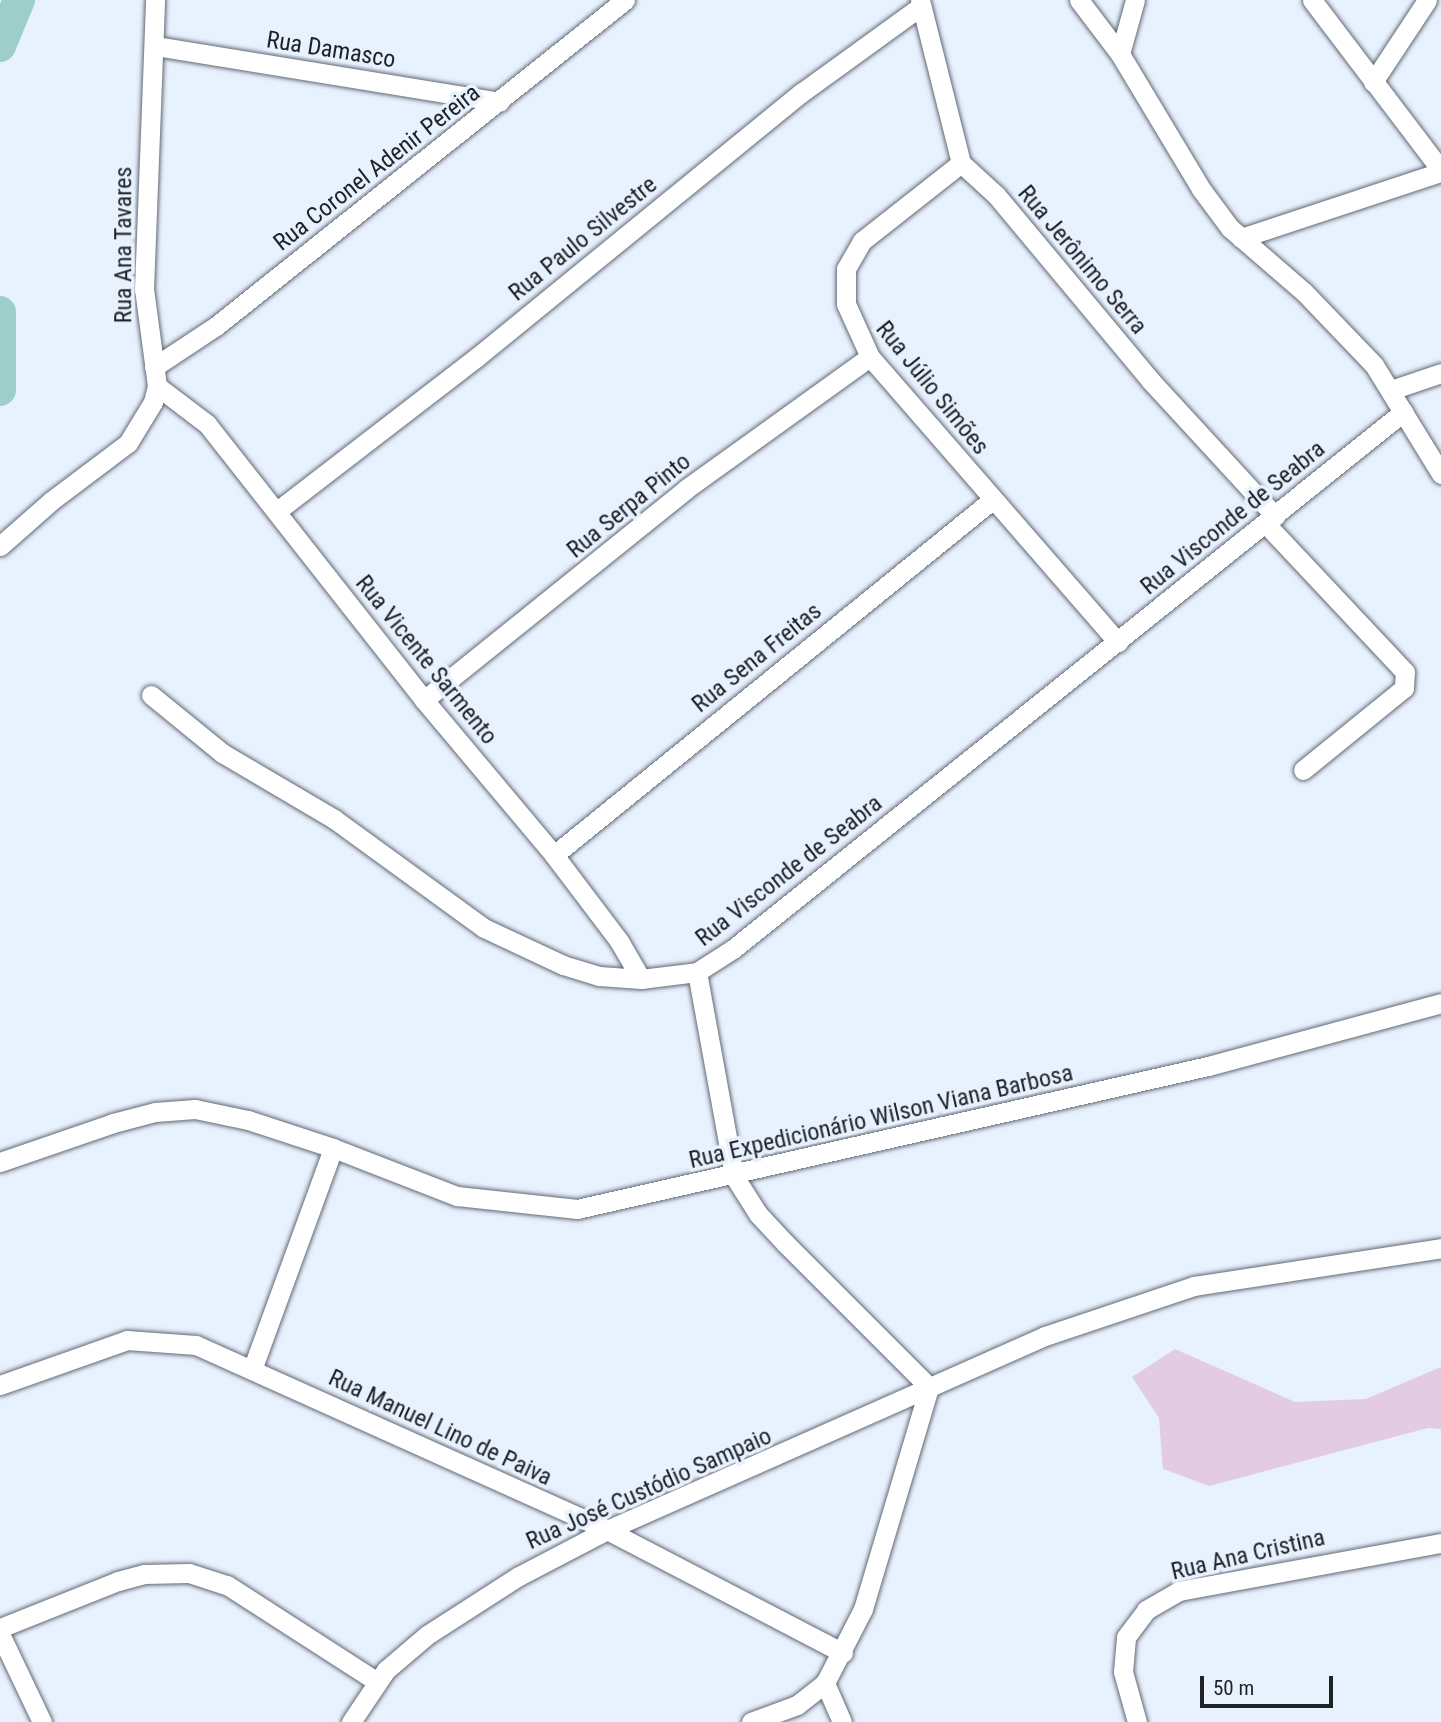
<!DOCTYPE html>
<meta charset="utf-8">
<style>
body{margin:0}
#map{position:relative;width:1441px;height:1722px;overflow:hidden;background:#e8f1fe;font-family:"Roboto Condensed",sans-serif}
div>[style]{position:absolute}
.green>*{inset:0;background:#e2cbe3}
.river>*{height:32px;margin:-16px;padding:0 16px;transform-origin:16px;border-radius:16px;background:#9dcec8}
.roads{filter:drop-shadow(0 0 2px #616974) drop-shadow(0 0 2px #616974)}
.minor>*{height:19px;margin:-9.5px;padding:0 9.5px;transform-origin:9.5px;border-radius:9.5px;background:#fff}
span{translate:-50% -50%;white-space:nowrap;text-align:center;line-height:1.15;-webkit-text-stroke:7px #e8f1fe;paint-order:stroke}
.street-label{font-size:24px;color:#1e2126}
.scale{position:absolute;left:1200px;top:1676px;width:133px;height:32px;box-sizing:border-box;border:4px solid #1e2126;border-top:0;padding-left:9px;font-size:21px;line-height:24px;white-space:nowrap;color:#1e2126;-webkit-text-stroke:5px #e8f1fe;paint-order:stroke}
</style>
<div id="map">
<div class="green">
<i style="clip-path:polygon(1175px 1349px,1295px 1402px,1366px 1399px,1441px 1367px,1441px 1429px,1428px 1428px,1209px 1486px,1163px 1469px,1159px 1418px,1132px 1377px)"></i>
</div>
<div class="river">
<i style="left:0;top:46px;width:50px;rotate:-67.6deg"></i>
<i style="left:0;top:312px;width:78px;rotate:90deg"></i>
</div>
<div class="roads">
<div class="minor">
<i style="left:920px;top:0;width:168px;rotate:75.9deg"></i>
<i style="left:961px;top:163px;width:47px;rotate:42.4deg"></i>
<i style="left:996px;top:195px;width:241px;rotate:50.2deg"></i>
<i style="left:1150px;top:380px;width:185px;rotate:47.4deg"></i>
<i style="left:1079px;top:0;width:68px;rotate:52.8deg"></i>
<i style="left:1120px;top:54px;width:157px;rotate:59deg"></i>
<i style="left:1201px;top:189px;width:49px;rotate:53.4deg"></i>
<i style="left:1230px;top:228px;width:98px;rotate:40.9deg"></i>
<i style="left:1304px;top:292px;width:101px;rotate:46.2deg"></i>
<i style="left:1374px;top:365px;width:128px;rotate:58.4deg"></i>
<i style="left:1312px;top:0;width:213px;rotate:52.8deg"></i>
<i style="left:155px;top:46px;width:349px;rotate:9.2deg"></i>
<i style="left:1120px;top:54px;width:56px;rotate:-74.5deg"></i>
<i style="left:1373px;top:82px;width:98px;rotate:-56.6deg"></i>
<i style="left:961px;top:163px;width:126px;rotate:141.8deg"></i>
<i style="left:862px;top:241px;width:32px;rotate:120deg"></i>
<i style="left:846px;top:269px;width:35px;rotate:90deg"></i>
<i style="left:846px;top:304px;width:58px;rotate:65.6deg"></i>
<i style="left:870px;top:357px;width:378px;rotate:49deg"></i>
<i style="left:1241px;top:238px;width:211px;rotate:-18.3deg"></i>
<i style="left:154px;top:367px;width:74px;rotate:-33.5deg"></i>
<i style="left:216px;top:326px;width:523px;rotate:-38.56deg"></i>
<i style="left:157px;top:386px;width:63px;rotate:37.2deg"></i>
<i style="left:207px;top:424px;width:351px;rotate:51.8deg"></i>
<i style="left:424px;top:700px;width:202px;rotate:50deg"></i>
<i style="left:554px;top:855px;width:108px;rotate:52.9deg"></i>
<i style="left:619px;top:941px;width:44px;rotate:59.9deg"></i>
<i style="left:1391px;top:390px;width:53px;rotate:-18.8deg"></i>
<i style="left:277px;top:511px;width:252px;rotate:-37.6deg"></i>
<i style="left:477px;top:357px;width:418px;rotate:-39.2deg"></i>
<i style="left:801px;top:93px;width:148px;rotate:-35.9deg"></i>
<i style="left:1266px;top:524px;width:203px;rotate:46.8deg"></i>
<i style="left:1405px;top:672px;width:16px;rotate:94deg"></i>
<i style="left:1404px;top:688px;width:130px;rotate:140.9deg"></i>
<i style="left:0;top:546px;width:68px;rotate:-41.4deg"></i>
<i style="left:51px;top:501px;width:96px;rotate:-37deg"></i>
<i style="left:128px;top:443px;width:48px;rotate:-58.6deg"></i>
<i style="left:153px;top:402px;width:16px;rotate:-76deg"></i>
<i style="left:157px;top:386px;width:98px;rotate:-97.6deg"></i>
<i style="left:144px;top:289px;width:289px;rotate:-87.8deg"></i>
<i style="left:151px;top:695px;width:92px;rotate:39.2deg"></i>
<i style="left:222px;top:753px;width:130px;rotate:30.5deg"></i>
<i style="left:334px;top:819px;width:185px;rotate:36deg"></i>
<i style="left:484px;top:928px;width:87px;rotate:25.1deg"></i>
<i style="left:563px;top:965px;width:38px;rotate:17deg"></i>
<i style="left:599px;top:976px;width:42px;rotate:4.1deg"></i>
<i style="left:641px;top:979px;width:56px;rotate:-7.1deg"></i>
<i style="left:697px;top:972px;width:43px;rotate:-32.6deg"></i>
<i style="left:733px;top:949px;width:859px;rotate:-38.71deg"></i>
<i style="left:424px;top:700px;width:336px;rotate:-38.8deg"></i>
<i style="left:686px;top:489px;width:226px;rotate:-35.7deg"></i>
<i style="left:554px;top:855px;width:564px;rotate:-39.02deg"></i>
<i style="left:697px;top:972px;width:207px;rotate:79.7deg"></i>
<i style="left:734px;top:1176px;width:45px;rotate:57.7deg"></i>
<i style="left:758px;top:1214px;width:41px;rotate:47deg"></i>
<i style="left:786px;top:1244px;width:202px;rotate:45deg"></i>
<i style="left:0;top:1162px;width:120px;rotate:-19deg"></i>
<i style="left:113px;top:1123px;width:43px;rotate:-14.7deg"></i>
<i style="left:155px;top:1112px;width:40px;rotate:-4.3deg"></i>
<i style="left:195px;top:1109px;width:54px;rotate:11.7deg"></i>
<i style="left:248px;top:1120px;width:89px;rotate:18.2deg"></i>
<i style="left:333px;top:1148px;width:133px;rotate:21.2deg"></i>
<i style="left:457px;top:1196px;width:121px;rotate:6.2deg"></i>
<i style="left:577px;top:1209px;width:647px;rotate:-12.77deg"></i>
<i style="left:1208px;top:1066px;width:241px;rotate:-15.1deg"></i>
<i style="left:253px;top:1367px;width:233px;rotate:-69.9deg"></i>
<i style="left:0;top:1385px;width:135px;rotate:-19.5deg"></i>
<i style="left:127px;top:1340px;width:69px;rotate:4.1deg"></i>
<i style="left:196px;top:1345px;width:451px;rotate:24.2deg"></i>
<i style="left:607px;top:1530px;width:266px;rotate:27.5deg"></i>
<i style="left:0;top:1628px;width:127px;rotate:-21.7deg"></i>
<i style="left:118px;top:1581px;width:27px;rotate:-15deg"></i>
<i style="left:144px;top:1574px;width:45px;rotate:-1.3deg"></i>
<i style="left:189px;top:1573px;width:40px;rotate:18deg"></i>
<i style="left:227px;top:1585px;width:177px;rotate:32.8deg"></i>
<i style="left:0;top:1634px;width:98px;rotate:64.5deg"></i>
<i style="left:351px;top:1722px;width:63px;rotate:-56.1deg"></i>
<i style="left:386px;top:1670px;width:54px;rotate:-40.5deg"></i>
<i style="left:427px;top:1635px;width:109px;rotate:-32.7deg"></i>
<i style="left:519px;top:1576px;width:99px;rotate:-27.6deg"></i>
<i style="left:607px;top:1530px;width:479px;rotate:-23.9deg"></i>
<i style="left:1045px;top:1336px;width:157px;rotate:-18.6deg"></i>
<i style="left:1194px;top:1286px;width:250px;rotate:-8.7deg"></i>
<i style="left:751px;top:1722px;width:49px;rotate:-20.3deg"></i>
<i style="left:797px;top:1705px;width:36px;rotate:-38deg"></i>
<i style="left:842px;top:1722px;width:43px;rotate:-113.6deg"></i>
<i style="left:825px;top:1683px;width:83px;rotate:-62.8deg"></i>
<i style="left:863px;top:1609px;width:232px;rotate:-73.4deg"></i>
<i style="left:1137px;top:1722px;width:52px;rotate:-105.6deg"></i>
<i style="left:1123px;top:1672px;width:35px;rotate:-85deg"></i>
<i style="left:1126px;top:1637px;width:34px;rotate:-53deg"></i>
<i style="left:1146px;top:1610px;width:38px;rotate:-30deg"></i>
<i style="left:1179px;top:1591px;width:266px;rotate:-10.4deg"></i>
</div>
</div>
<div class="street-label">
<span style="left:331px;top:50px;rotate:9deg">Rua Damasco</span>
<span style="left:377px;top:168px;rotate:-38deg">Rua Coronel Adenir Pereira</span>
<span style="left:583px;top:239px;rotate:-39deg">Rua Paulo Silvestre</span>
<span style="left:124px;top:245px;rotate:-90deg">Rua Ana Tavares</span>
<span style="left:1082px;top:260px;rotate:50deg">Rua Jerônimo Serra</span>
<span style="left:932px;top:388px;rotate:51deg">Rua Júlio Simões</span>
<span style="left:629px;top:506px;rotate:-39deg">Rua Serpa Pinto</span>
<span style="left:1233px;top:518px;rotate:-39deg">Rua Visconde de Seabra</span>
<span style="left:757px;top:658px;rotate:-39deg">Rua Sena Freitas</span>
<span style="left:426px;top:660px;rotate:51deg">Rua Vicente Sarmento</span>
<span style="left:789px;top:871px;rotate:-38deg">Rua Visconde de Seabra</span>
<span style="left:881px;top:1117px;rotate:-13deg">Rua Expedicionário Wilson Viana Barbosa</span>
<span style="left:440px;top:1428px;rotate:25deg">Rua Manuel Lino de Paiva</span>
<span style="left:649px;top:1489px;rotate:-24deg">Rua José Custódio Sampaio</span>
<span style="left:1248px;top:1555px;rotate:-13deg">Rua Ana Cristina</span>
</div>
<div class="scale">50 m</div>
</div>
